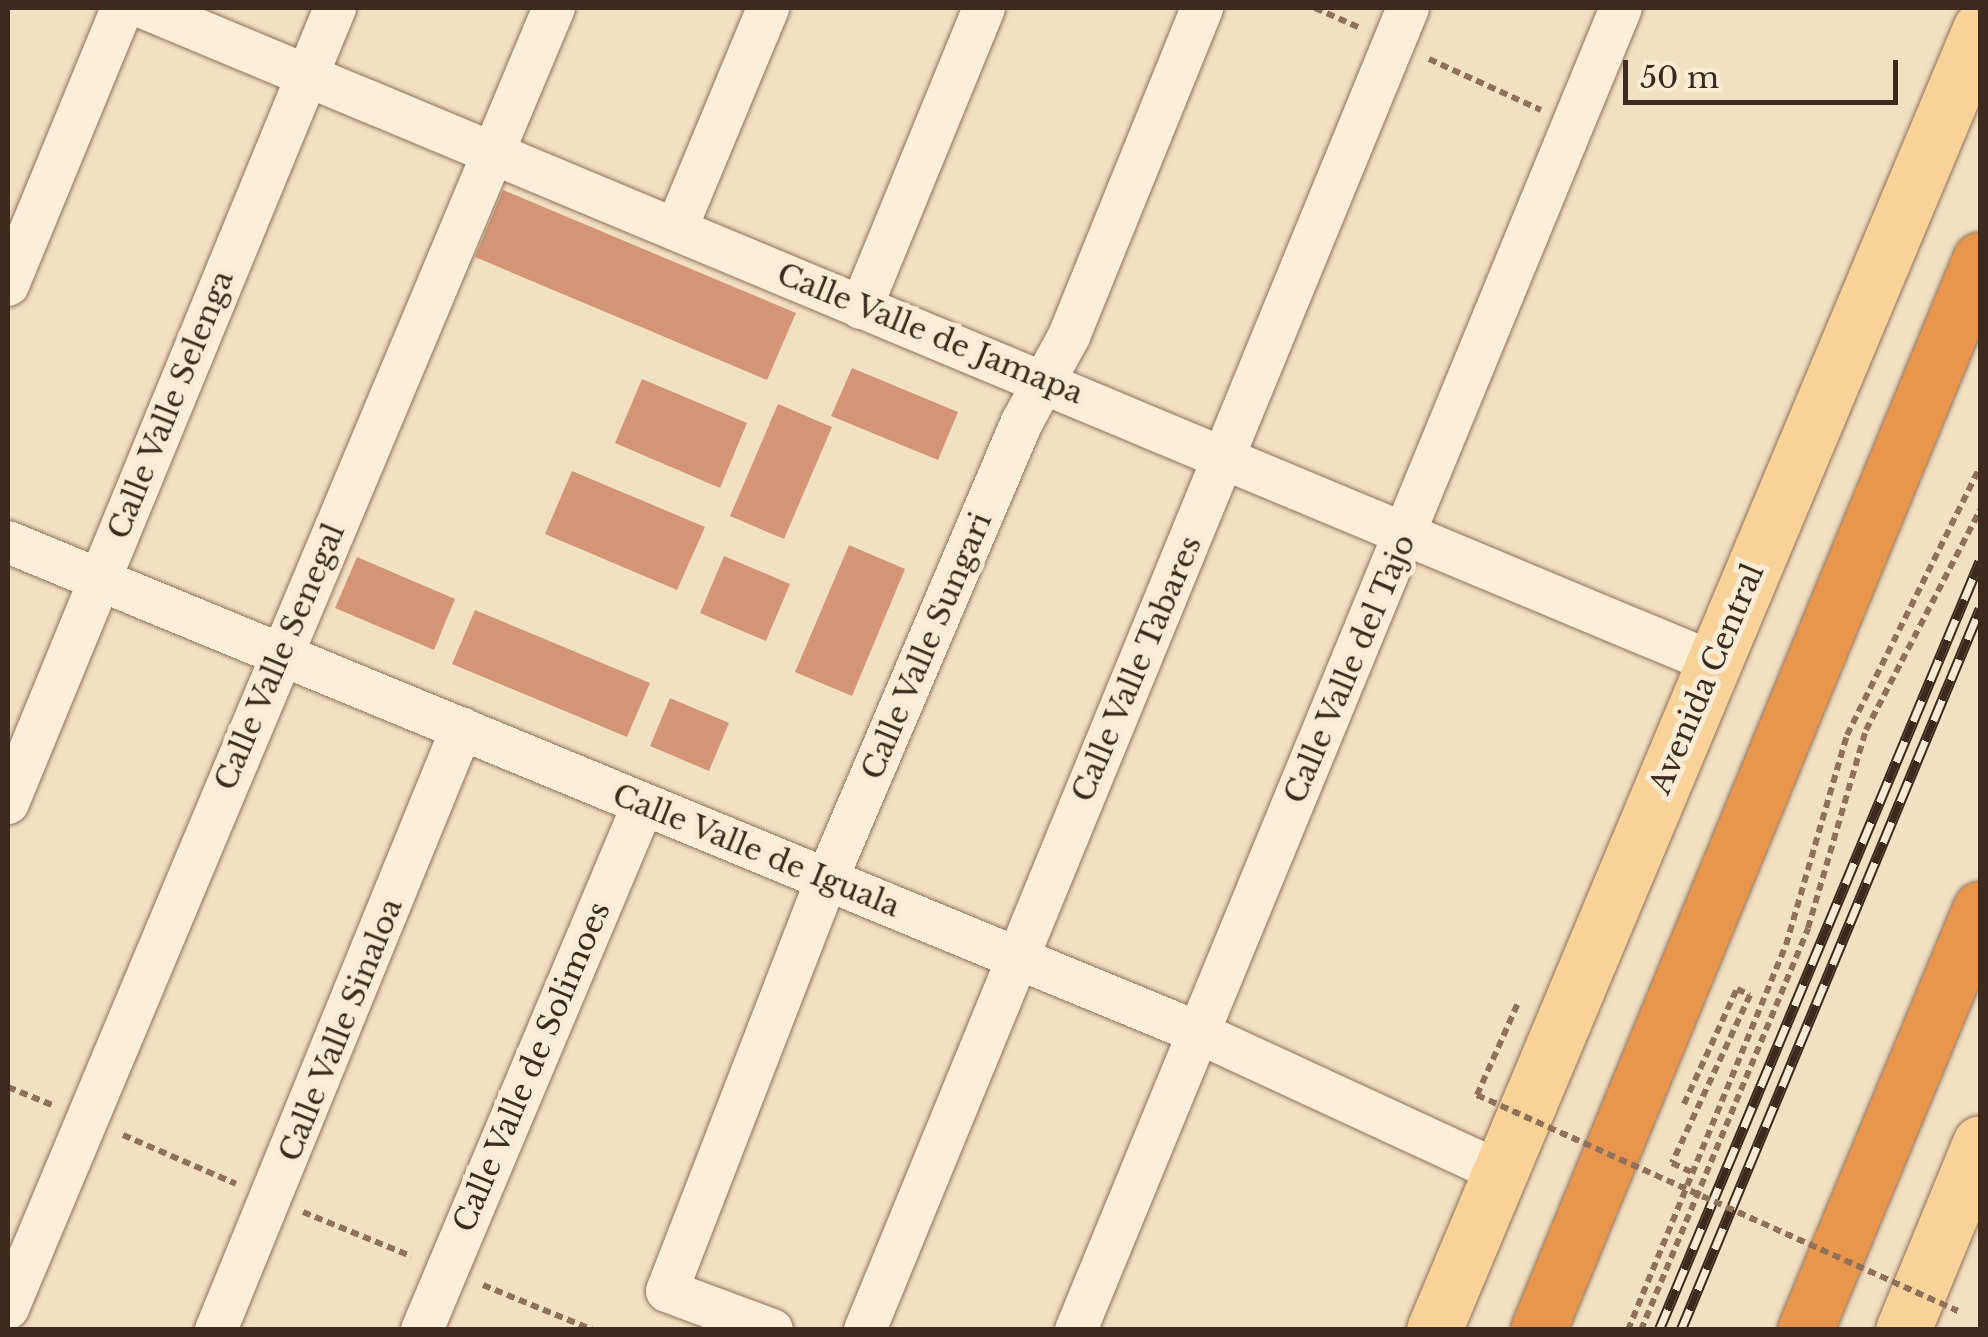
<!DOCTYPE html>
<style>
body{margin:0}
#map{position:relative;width:1988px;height:1337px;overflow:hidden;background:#f2e0c3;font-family:"Libre Baskerville",serif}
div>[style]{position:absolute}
.building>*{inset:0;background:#d49576}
.path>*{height:6px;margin-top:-3px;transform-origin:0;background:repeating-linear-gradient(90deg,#8f7058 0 8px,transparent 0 13px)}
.roads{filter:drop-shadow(0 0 2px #8f7058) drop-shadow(0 0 2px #8f7058)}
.minor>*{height:42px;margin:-21px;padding:0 21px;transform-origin:21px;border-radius:21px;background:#fceed8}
.major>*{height:55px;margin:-27.5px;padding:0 27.5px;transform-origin:27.5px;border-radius:27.5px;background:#f8d298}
.highway>*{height:55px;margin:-27.5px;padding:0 27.5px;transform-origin:27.5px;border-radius:27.5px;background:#e8964d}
.rail>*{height:11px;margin-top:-5.5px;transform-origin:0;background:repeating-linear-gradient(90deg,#f9ebd4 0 22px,#3d2a1d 0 44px);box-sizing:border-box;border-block:2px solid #3d2a1d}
.path-bridge>*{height:6px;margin-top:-3px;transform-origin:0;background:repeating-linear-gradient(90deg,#8f7058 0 8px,transparent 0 13px)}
span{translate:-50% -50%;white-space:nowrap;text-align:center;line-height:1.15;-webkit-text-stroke:10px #f9ebd4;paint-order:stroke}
.street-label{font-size:30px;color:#3d2a1d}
.frame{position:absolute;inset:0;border:10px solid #3d2a1d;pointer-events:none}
.scale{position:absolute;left:1623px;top:60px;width:275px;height:45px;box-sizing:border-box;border:5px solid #3d2a1d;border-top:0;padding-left:12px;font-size:30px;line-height:35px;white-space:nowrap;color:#3d2a1d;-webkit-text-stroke:8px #f9ebd4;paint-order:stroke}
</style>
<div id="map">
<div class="building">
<i style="clip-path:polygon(503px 190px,796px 313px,767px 380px,475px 257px)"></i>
<i style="clip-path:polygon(852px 368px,958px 412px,938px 460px,831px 416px)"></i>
<i style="clip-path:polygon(642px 379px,747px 423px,720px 488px,615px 443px)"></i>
<i style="clip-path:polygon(778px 404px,832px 427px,784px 539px,730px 516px)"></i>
<i style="clip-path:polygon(572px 471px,705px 527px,677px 590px,545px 534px)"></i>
<i style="clip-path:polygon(849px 545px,905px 569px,852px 696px,795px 672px)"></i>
<i style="clip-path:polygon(724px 556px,790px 584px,766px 641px,700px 613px)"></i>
<i style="clip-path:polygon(357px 557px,455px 599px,434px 650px,335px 608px)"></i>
<i style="clip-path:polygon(475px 610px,650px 683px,627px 737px,452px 664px)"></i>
<i style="clip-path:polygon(670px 698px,729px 723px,709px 771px,650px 746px)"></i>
</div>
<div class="path">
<i style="left:1315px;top:8px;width:47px;rotate:23.8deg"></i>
<i style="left:1429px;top:59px;width:123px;rotate:24.5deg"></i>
<i style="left:8px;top:1087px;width:48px;rotate:22.2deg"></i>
<i style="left:1477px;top:1095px;width:101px;rotate:-66deg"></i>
<i style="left:1684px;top:1104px;width:127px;rotate:-65.3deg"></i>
<i style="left:1737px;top:989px;width:14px;rotate:25deg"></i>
<i style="left:1750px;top:995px;width:185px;rotate:114.9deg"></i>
<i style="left:1672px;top:1163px;width:21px;rotate:25deg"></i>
<i style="left:123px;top:1135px;width:123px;rotate:23.4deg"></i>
<i style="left:303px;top:1212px;width:117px;rotate:22.2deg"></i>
<i style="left:483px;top:1285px;width:119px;rotate:22.2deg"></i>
<i style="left:1628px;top:1330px;width:416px;rotate:-67.7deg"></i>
<i style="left:1786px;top:945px;width:219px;rotate:-73.8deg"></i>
<i style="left:1847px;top:735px;width:299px;rotate:-63.6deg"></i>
<i style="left:1641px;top:1330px;width:435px;rotate:-67.4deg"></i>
<i style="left:1808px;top:928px;width:206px;rotate:-73.7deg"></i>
<i style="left:1866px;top:730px;width:248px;rotate:-62.6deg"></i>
</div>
<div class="roads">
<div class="minor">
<i style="left:145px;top:8px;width:1700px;rotate:22.66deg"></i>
<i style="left:677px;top:227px;width:237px;rotate:-67.4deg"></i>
<i style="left:8px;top:285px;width:300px;rotate:-67.6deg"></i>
<i style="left:861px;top:308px;width:324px;rotate:-67.7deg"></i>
<i style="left:8px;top:542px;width:1286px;rotate:22.4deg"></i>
<i style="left:1197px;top:1032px;width:334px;rotate:24.8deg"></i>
<i style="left:8px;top:803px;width:860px;rotate:-67.64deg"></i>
<i style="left:8px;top:1308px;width:1410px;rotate:-67.22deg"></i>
<i style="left:216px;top:1330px;width:650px;rotate:-67.77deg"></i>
<i style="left:422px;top:1330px;width:570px;rotate:-67.17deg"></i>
<i style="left:772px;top:1330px;width:112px;rotate:-159.6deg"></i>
<i style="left:667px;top:1291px;width:442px;rotate:-68.8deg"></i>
<i style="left:827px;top:879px;width:497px;rotate:-66.9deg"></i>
<i style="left:1022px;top:422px;width:98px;rotate:-61.3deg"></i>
<i style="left:1069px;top:336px;width:354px;rotate:-67.9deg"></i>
<i style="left:865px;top:1330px;width:1429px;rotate:-67.67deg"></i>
<i style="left:1076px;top:1330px;width:1430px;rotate:-67.6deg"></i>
</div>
<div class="major">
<i style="left:1434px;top:1330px;width:1411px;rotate:-67.23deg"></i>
<i style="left:1903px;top:1330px;width:202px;rotate:-67.6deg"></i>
</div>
<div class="highway">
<i style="left:1538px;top:1330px;width:1158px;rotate:-67.56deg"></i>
<i style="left:1805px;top:1330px;width:456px;rotate:-67.4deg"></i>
</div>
</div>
<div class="rail">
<i style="left:1659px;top:1330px;width:833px;rotate:-67.34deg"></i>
<i style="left:1681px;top:1330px;width:781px;rotate:-67.48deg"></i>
</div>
<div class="path-bridge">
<i style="left:1477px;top:1095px;width:527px;rotate:24.18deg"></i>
</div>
<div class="street-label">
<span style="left:930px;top:334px;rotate:22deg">Calle Valle de Jamapa</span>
<span style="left:171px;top:405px;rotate:-68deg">Calle Valle Selenga</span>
<span style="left:927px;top:646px;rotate:-67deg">Calle Valle Sungari</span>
<span style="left:280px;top:657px;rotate:-67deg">Calle Valle Senegal</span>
<span style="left:1137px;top:669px;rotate:-67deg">Calle Valle Tabares</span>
<span style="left:1350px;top:669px;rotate:-67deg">Calle Valle del Tajo</span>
<span style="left:1707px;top:679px;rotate:-67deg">Avenida Central</span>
<span style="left:756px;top:851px;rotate:22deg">Calle Valle de Iguala</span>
<span style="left:341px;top:1030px;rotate:-68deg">Calle Valle Sinaloa</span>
<span style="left:532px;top:1067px;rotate:-67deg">Calle Valle de Solimoes</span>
</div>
<div class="frame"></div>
<div class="scale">50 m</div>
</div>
